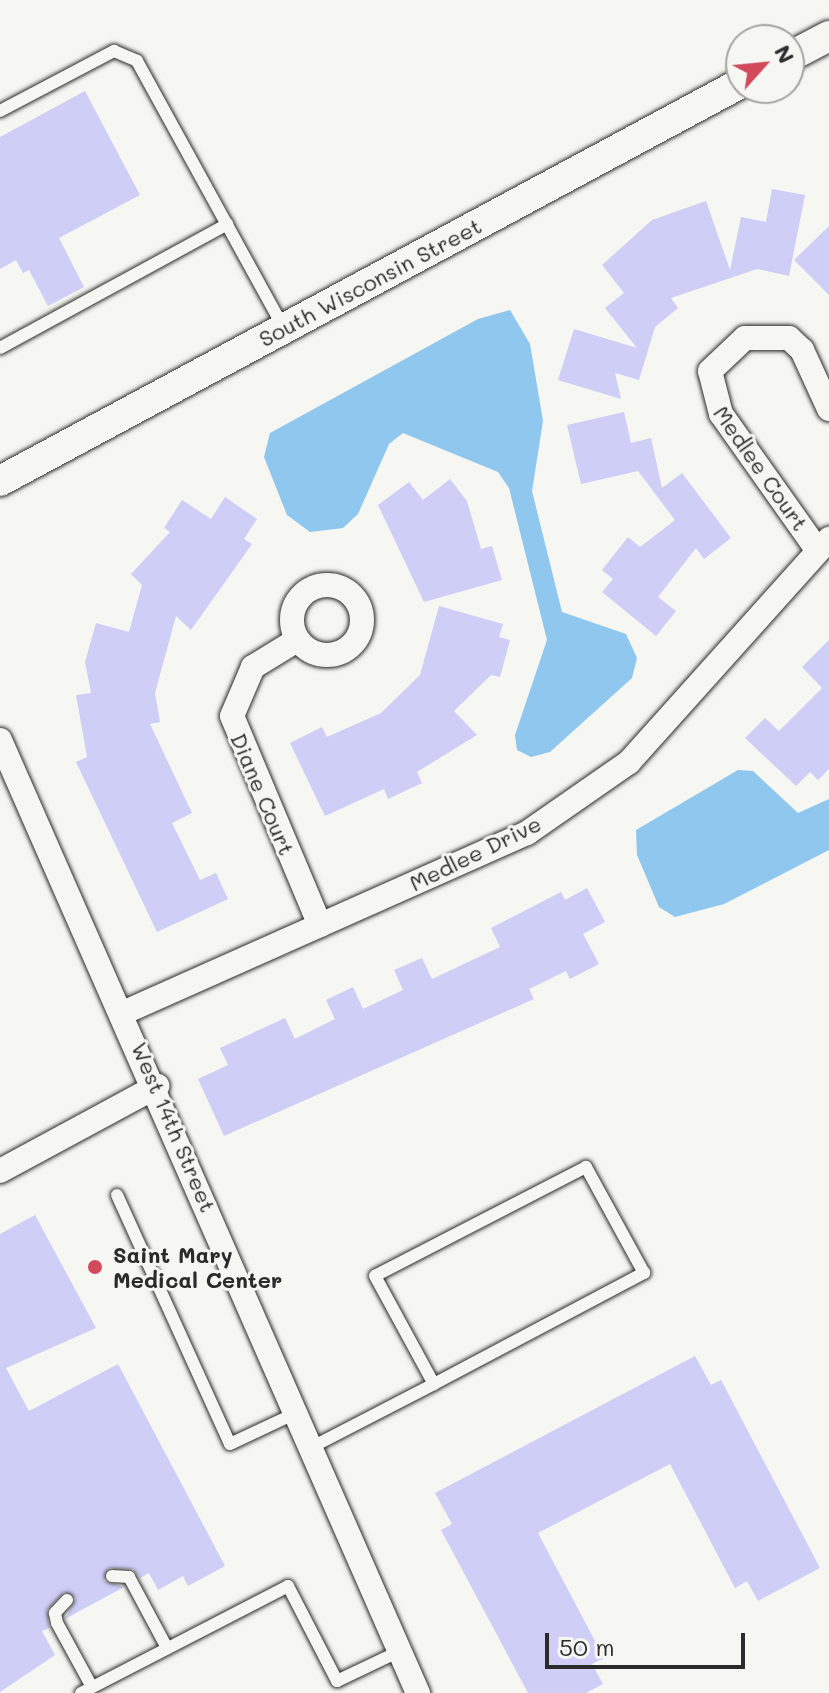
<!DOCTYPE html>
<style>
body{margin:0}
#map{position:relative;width:829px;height:1693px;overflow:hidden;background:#f6f6f2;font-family:Mali,sans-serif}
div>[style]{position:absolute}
.water>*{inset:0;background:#8fc7ee}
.building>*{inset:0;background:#cecef7}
.roads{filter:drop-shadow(0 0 2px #2b2b2b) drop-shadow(0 0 2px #2b2b2b)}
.service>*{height:12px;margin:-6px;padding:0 6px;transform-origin:6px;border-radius:6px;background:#f6f6f2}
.minor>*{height:24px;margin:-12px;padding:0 12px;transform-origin:12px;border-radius:12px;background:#f6f6f2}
.minor>.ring{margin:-12px;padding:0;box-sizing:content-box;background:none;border:24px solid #f6f6f2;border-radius:50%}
.tertiary>*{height:30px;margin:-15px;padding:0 15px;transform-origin:15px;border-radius:15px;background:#f6f6f2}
.dots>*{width:22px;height:22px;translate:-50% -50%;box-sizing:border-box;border:4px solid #f6f6f2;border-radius:50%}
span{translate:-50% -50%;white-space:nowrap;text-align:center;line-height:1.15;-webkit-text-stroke:6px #f6f6f2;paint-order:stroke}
.street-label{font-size:22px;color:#2b2b2b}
.poi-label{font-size:22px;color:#2b2b2b;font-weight:700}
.left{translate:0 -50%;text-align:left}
.north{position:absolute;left:725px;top:24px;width:80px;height:80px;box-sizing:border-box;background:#f6f6f2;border:2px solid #a5a5a2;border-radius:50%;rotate:63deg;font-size:22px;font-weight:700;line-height:32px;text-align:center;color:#2b2b2b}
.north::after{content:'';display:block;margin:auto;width:28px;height:36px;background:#d1495b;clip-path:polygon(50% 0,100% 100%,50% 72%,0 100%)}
.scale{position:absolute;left:545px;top:1633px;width:200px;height:36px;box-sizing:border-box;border:4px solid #2b2b2b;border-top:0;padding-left:10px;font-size:24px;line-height:28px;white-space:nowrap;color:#2b2b2b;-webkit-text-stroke:6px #f6f6f2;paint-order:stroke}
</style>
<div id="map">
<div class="water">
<i style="clip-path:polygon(510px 310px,530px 344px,543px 421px,532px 491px,562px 612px,626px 634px,637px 658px,632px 678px,550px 752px,531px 757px,517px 750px,515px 735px,547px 640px,509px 488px,498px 472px,403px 433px,389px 444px,358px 514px,343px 528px,310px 532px,287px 515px,264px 457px,270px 433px,478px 319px)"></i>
<i style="clip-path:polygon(738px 770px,753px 771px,798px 813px,829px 799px,829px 850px,724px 904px,675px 917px,659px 907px,637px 855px,636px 830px)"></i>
</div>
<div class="building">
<i style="clip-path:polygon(85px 91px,140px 195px,59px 238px,84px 287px,48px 306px,29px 270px,23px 273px,16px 260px,0 269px,0 137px)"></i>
<i style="clip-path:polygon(772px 189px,805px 195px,789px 276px,757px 269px,671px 298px,678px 308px,655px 327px,639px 380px,615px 373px,621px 399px,558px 380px,574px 329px,637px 348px,605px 308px,624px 293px,602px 265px,652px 220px,706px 201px,730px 270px,741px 217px,766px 222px)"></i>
<i style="clip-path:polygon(829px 226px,829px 295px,794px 260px)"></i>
<i style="clip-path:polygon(624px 412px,631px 443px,651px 438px,662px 488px,682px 473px,731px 538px,704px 559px,696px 548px,658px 597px,676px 611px,656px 636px,602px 592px,613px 579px,602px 570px,628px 537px,640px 547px,675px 520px,638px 471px,581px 484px,567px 425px)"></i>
<i style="clip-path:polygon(450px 479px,467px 501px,481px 549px,492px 546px,502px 580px,424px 602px,378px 505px,409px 482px,423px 500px)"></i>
<i style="clip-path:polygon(225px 497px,257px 519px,244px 539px,252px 544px,191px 630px,176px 616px,155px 693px,160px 722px,150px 724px,192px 813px,172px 823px,200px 880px,216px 873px,228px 899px,157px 932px,76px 762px,87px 757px,76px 695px,91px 693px,85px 662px,96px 623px,129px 632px,142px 585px,131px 574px,170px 532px,164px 528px,182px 500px,211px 519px)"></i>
<i style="clip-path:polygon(439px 606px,503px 624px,499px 637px,510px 640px,500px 677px,491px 675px,454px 711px,477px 735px,417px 772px,422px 783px,388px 799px,384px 789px,325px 816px,290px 743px,322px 727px,327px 737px,381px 713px,420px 675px)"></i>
<i style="clip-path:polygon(829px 640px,829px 769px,818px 780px,810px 772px,796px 786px,745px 738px,765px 718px,779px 731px,822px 688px,802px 667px)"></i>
<i style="clip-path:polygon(587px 888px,605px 922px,583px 934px,599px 964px,570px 979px,566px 971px,529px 989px,534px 999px,224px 1136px,198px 1079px,228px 1065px,220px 1048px,285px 1018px,295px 1039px,335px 1019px,326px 1000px,353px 987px,363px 1009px,403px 990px,394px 970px,422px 958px,432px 979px,500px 947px,491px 928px,561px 892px,565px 900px)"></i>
<i style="clip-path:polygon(35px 1215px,96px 1328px,6px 1368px,29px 1411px,118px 1364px,225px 1566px,188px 1586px,183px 1576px,158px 1590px,149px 1573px,140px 1578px,133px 1569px,109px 1568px,104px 1581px,124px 1587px,65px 1619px,76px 1598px,64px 1592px,47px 1610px,49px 1628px,42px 1631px,55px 1655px,0 1692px,0 1234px)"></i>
<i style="clip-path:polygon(695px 1356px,711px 1385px,721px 1380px,820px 1568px,758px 1601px,747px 1581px,735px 1588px,670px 1464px,538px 1533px,604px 1658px,592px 1664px,603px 1684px,586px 1693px,528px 1693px,441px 1530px,452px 1524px,435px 1493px)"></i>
</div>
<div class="roads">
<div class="service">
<i style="left:0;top:111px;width:129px;rotate:-27.8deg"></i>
<i style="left:114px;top:51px;width:25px;rotate:23deg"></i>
<i style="left:137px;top:61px;width:305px;rotate:61.2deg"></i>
<i style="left:0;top:348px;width:259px;rotate:-28.6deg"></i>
<i style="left:117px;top:1195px;width:273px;rotate:65.6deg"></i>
<i style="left:230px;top:1444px;width:75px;rotate:-25.2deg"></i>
<i style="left:312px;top:1447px;width:137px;rotate:-27.3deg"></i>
<i style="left:434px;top:1384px;width:238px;rotate:-27.9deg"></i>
<i style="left:644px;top:1273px;width:121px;rotate:-118.7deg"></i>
<i style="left:586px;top:1167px;width:237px;rotate:152.7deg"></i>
<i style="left:375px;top:1276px;width:123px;rotate:61.4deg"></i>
<i style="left:112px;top:1576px;width:17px;rotate:3deg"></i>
<i style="left:129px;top:1577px;width:81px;rotate:61.8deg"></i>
<i style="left:67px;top:1600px;width:18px;rotate:133deg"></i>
<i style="left:55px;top:1613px;width:10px;rotate:79deg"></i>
<i style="left:57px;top:1623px;width:73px;rotate:61.3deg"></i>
<i style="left:81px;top:1693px;width:233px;rotate:-27.3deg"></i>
<i style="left:288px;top:1586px;width:107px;rotate:62.7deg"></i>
<i style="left:337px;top:1681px;width:70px;rotate:-25.5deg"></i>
</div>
<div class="minor">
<i style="left:816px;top:548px;width:164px;rotate:-125.3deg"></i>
<i style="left:721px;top:414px;width:44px;rotate:-104.3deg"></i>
<i style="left:710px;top:371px;width:48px;rotate:-43.3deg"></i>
<i style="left:745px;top:338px;width:44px"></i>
<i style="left:789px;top:338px;width:18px;rotate:43deg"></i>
<i style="left:802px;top:350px;width:65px;rotate:65.4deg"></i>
<i class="ring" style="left:292px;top:585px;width:46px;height:46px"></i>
<i style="left:297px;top:640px;width:52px;rotate:148.5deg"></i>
<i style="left:253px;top:667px;width:53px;rotate:113.2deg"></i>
<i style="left:232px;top:716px;width:227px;rotate:67.2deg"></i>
<i style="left:0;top:740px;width:1041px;rotate:66.32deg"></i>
<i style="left:125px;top:1012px;width:440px;rotate:-24deg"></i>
<i style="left:527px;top:833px;width:124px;rotate:-34.8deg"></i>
<i style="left:629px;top:762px;width:300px;rotate:-48.1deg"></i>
<i style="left:0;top:1171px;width:179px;rotate:-28.4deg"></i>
</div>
<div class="tertiary">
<i style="left:789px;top:57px;width:45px;rotate:-27.7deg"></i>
<i style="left:0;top:481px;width:841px;rotate:-28.24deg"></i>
</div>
</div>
<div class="dots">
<i style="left:95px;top:1267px;background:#d1495b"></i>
</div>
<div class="street-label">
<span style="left:370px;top:282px;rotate:-28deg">South Wisconsin Street</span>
<span style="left:761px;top:468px;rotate:55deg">Medlee Court</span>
<span style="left:263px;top:794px;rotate:67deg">Diane Court</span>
<span style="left:475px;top:853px;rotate:-26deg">Medlee Drive</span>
<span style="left:174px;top:1127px;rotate:67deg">West 14th Street</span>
</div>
<div class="poi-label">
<span class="left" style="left:113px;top:1267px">Saint Mary<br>Medical Center</span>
</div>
<div class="north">N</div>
<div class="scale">50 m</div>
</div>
